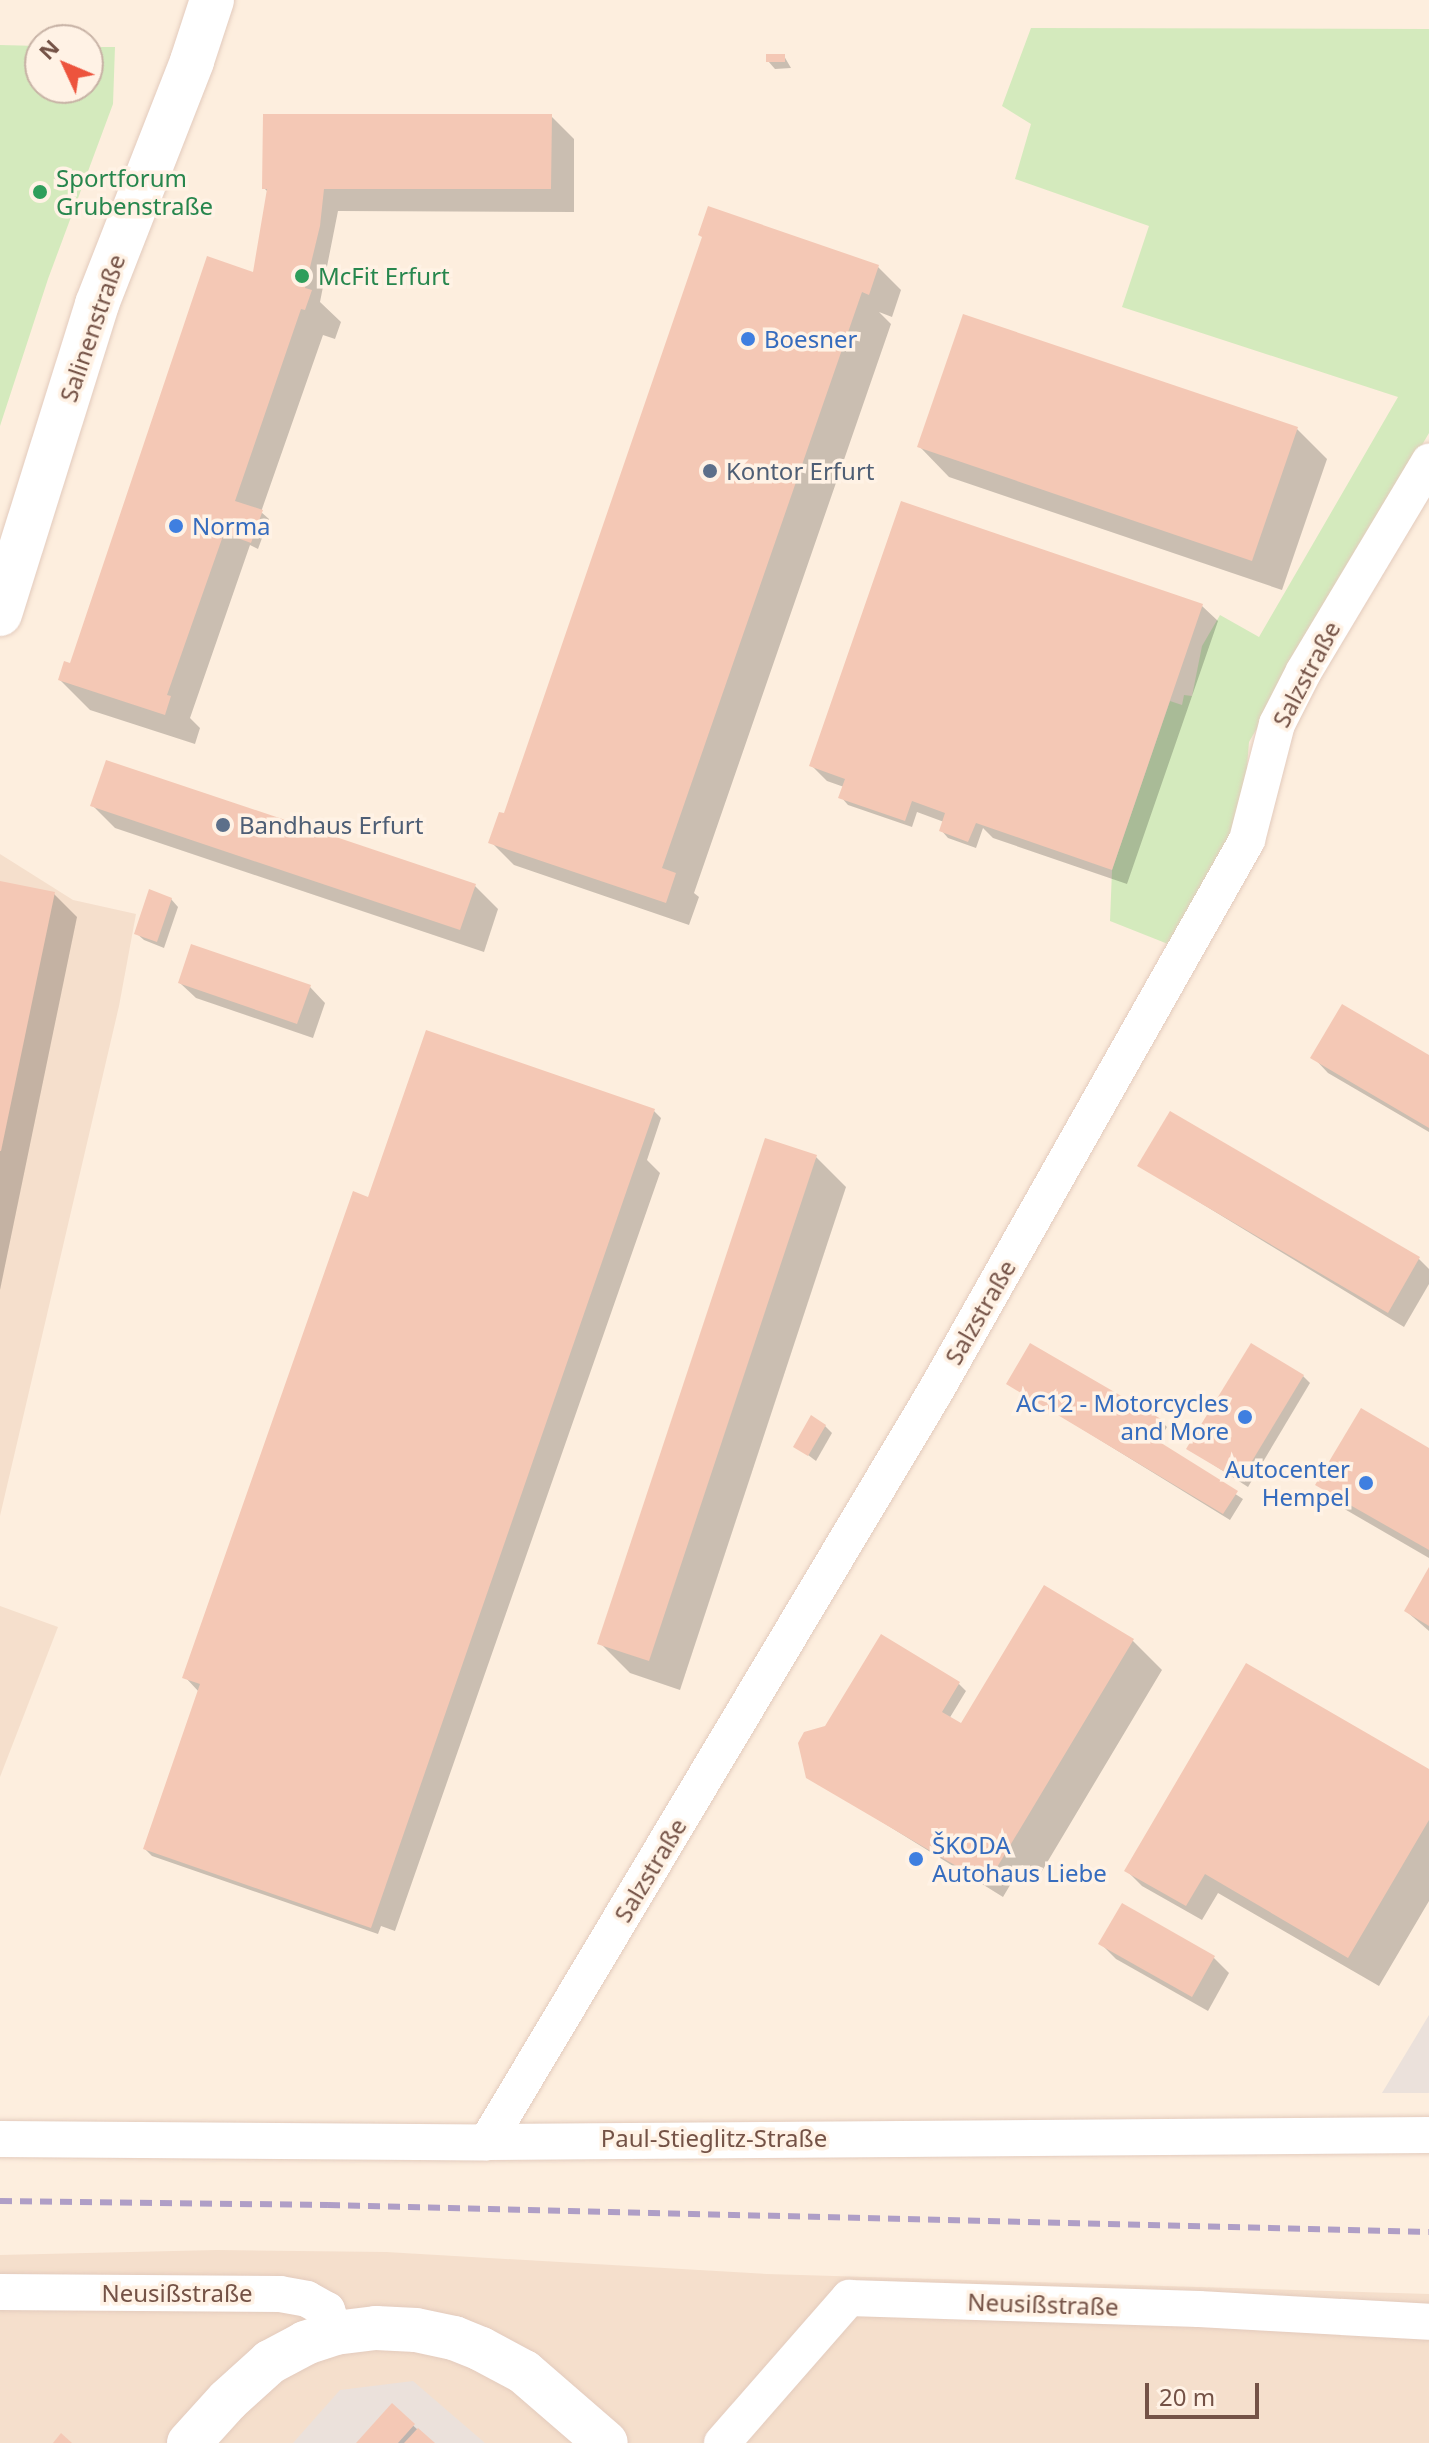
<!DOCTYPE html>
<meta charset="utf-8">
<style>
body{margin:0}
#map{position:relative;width:1429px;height:2443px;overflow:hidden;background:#fdeede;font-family:"Noto Sans",sans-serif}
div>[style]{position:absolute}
.residential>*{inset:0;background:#f5dfcc}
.industrial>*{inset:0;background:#ebe1db}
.green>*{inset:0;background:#d4eabd}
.shadow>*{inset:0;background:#0003}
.building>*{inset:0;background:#f4c8b5}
.roads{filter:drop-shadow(0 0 2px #e3cbbd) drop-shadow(0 0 2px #e3cbbd)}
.minor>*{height:36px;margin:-18px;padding:0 18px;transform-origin:18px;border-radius:18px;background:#fff}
.tertiary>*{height:44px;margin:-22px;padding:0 22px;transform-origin:22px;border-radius:22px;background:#fff}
.rail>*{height:6px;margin-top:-3px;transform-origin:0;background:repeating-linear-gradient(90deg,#af9ec6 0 12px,transparent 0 20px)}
.dots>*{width:22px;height:22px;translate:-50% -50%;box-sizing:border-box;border:4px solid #fff2e5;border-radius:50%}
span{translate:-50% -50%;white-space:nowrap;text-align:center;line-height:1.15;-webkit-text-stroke:7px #fff2e5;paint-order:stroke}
.leisure-label{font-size:24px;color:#27864d}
.left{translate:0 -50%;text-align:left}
.street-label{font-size:24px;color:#745246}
.shop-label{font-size:24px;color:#366cbe}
.right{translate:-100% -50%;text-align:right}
.service-label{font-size:24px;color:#4e5e75}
.north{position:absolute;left:24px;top:24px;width:80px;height:80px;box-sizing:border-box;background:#fff2e5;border:2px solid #c7b2a5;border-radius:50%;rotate:314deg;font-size:22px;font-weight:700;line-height:32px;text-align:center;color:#745246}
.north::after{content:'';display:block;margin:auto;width:28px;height:36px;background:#ed543d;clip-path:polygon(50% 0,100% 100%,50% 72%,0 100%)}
.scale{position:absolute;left:1145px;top:2383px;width:114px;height:36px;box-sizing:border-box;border:4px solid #745246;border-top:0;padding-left:10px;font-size:24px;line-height:28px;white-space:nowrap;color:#745246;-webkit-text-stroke:6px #fff2e5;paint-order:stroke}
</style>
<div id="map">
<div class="residential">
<i style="clip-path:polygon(0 854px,73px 900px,136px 914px,119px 1006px,0 1516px)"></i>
<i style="clip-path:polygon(0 1606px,58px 1627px,0 1777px)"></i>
<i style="clip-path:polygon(217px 2250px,386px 2252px,767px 2274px,1429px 2294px,1429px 2443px,0 2443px,0 2255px)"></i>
</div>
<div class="industrial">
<i style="clip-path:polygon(1429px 2015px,1429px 2093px,1382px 2093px)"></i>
<i style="clip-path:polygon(413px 2381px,485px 2443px,293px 2443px,340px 2390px)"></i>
</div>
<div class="green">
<i style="clip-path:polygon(1031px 28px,1429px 29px,1429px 433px,1249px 742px,1245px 791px,1227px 848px,1173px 946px,1110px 921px,1112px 870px,1170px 701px,1182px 705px,1184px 695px,1192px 696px,1202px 646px,1220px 615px,1259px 637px,1398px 397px,1122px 307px,1149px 226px,1015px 179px,1031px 124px,1002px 106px)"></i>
<i style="clip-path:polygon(0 45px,40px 46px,40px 88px,88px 88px,88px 47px,115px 47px,113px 104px,48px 279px,0 426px)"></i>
</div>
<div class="shadow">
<i style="clip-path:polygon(784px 56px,791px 68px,775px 69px,768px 61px)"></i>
<i style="clip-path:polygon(551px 116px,574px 139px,574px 212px,338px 211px,320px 302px,341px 322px,335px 339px,323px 335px,261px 512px,269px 519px,258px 549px,250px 545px,190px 718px,200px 728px,195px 744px,90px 710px,60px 680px,71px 666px,254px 274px,269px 193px,264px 188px)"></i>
<i style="clip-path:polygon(878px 267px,901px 290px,892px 317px,879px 312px,891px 324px,694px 893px,699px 897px,689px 925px,514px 865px,491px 842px,512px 818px)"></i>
<i style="clip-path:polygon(1297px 429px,1327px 459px,1282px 590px,949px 477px,919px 446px)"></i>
<i style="clip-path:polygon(1202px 606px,1218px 621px,1127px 884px,993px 838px,983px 828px,976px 848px,948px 838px,941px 830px,944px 822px,917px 812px,912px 827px,848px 805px,841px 797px,844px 787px,827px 781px,812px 766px)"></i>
<i style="clip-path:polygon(92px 805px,475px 886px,498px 909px,484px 952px,115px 828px)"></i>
<i style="clip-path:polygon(0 883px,54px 894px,77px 917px,0 1290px)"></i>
<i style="clip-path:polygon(171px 899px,178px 907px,164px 948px,144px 940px,136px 933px)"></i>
<i style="clip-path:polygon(180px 983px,310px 987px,325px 1003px,313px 1038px,196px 998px)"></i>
<i style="clip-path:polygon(1313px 1057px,1429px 1057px,1429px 1132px,1328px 1073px)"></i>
<i style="clip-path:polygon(654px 1111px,661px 1118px,647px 1160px,660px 1173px,395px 1931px,381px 1926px,378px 1934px,152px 1856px,145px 1849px,199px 1692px,185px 1677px,376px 1202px)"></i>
<i style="clip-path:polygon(816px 1157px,846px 1187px,680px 1690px,630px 1673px,600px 1643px)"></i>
<i style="clip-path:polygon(1140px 1166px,1385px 1240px,1419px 1259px,1429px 1269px,1429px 1284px,1404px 1327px)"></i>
<i style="clip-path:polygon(1303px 1376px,1310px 1383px,1248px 1487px,1189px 1449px)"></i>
<i style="clip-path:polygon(1009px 1384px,1160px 1420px,1167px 1427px,1157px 1443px,1243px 1499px,1230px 1520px)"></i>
<i style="clip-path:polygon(825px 1426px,832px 1433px,816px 1461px,796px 1446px)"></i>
<i style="clip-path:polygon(1429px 1451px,1429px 1558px,1341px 1507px,1318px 1484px)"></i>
<i style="clip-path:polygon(1429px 1571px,1429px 1631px,1406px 1611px)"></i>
<i style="clip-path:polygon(1132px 1640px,1162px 1670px,1039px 1876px,1022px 1865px,1003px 1897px,808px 1776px,826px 1728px,959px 1684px,966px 1691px,949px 1719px,962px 1726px)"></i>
<i style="clip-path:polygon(1429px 1771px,1429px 1901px,1379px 1986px,1218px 1893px,1202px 1920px,1142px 1886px,1126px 1870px)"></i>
<i style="clip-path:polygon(1123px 1906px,1214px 1958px,1229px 1973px,1208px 2011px,1116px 1959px,1101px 1944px)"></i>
<i style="clip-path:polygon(392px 2406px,432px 2443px,359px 2443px)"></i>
</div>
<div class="building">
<i style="clip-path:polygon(766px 54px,785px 54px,785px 62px,766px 62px)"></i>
<i style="clip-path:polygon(263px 114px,552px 114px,551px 189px,324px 189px,320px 226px,305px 288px,312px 290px,305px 310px,301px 309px,235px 501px,263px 510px,251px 543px,224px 533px,167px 695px,171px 696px,165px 715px,58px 680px,64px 661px,70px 663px,207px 256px,253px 272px,267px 189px,262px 189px)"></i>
<i style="clip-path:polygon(708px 206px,879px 265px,869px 295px,862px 292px,662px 868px,676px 873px,666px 903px,488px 843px,499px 812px,504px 813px,702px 237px,698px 235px)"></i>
<i style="clip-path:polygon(963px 314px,1298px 427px,1252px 561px,917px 447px)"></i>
<i style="clip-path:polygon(901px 501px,1203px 604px,1112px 870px,976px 823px,968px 842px,939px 831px,945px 813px,912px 801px,905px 821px,838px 798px,845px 779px,809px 766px)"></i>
<i style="clip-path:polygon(106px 760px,476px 884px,460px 930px,90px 806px)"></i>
<i style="clip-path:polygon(0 881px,55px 892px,1px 1151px,0 1151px)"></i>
<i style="clip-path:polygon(149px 889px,172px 898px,157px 942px,134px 934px)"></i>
<i style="clip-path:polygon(191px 944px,311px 985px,297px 1024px,178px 983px)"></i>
<i style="clip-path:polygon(1342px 1004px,1429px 1055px,1429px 1128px,1310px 1058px)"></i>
<i style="clip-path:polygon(426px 1030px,655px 1109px,371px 1928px,143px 1849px,200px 1684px,182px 1678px,353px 1191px,368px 1197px)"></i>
<i style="clip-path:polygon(1170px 1111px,1420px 1257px,1388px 1313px,1137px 1166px)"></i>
<i style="clip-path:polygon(765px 1138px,817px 1155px,649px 1661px,597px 1644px)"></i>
<i style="clip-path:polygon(1030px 1343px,1161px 1419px,1150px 1436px,1238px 1491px,1223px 1514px,1006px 1384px)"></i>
<i style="clip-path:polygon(1251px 1343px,1304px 1375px,1240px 1481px,1186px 1449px)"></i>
<i style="clip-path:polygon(1361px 1408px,1429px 1448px,1429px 1550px,1315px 1485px)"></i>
<i style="clip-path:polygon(811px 1415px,826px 1425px,808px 1456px,793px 1447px)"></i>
<i style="clip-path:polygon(1429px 1567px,1429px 1626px,1404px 1611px)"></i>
<i style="clip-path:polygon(1044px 1585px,1134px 1639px,987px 1884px,806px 1778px,798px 1743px,804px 1732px,825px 1726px,881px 1634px,960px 1682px,942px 1712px,961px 1723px)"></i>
<i style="clip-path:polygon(1246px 1663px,1429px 1769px,1429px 1820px,1348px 1958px,1205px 1874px,1186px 1906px,1124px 1871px)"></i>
<i style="clip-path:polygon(1122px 1903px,1215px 1956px,1192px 1997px,1098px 1944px)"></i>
<i style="clip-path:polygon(392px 2403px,415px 2424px,398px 2443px,356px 2443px)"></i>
<i style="clip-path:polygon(418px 2428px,435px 2443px,404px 2443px)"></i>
<i style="clip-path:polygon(61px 2433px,72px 2443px,53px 2443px)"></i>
</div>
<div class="roads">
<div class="minor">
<i style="left:0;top:2139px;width:487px;rotate:0.4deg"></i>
<i style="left:487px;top:2142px;width:942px;rotate:-0.43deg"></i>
<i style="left:487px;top:2142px;width:874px;rotate:-59.15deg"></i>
<i style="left:935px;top:1392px;width:634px;rotate:-60.52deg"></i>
<i style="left:1247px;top:840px;width:120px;rotate:-75.5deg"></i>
<i style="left:1277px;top:724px;width:59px;rotate:-63deg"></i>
<i style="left:1304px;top:671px;width:244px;rotate:-59.1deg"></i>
<i style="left:0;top:2292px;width:280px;rotate:0.4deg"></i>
<i style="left:280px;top:2294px;width:27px;rotate:10deg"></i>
<i style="left:307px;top:2299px;width:23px;rotate:29deg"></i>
<i style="left:327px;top:2310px;width:24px;rotate:71deg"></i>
<i style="left:722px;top:2443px;width:193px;rotate:-48.8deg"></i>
<i style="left:849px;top:2298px;width:350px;rotate:1.8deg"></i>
<i style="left:1199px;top:2309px;width:230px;rotate:3.2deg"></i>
</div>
<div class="tertiary">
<i style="left:0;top:614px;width:325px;rotate:-72.6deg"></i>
<i style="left:97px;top:304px;width:261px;rotate:-68.6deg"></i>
<i style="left:192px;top:61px;width:64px;rotate:-71.8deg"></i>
<i style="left:189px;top:2443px;width:58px;rotate:-47.8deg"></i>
<i style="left:228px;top:2400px;width:57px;rotate:-42.1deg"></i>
<i style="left:270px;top:2362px;width:40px;rotate:-28deg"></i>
<i style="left:305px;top:2343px;width:32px;rotate:-18deg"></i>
<i style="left:335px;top:2333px;width:41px;rotate:-7deg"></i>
<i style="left:376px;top:2328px;width:40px;rotate:2.9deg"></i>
<i style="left:416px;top:2330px;width:39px;rotate:12deg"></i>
<i style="left:454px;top:2338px;width:29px;rotate:22deg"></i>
<i style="left:481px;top:2349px;width:49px;rotate:28.1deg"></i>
<i style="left:524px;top:2372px;width:108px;rotate:40.9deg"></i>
</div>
</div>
<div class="rail">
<i style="left:0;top:2201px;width:328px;rotate:0.7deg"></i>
<i style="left:328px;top:2205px;width:1101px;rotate:1.4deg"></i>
</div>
<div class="dots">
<i style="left:40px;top:192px;background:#2e9e5b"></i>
<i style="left:302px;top:276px;background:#2e9e5b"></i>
<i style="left:748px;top:339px;background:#3f7fe0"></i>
<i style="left:710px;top:471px;background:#5c6f8a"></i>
<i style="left:176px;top:526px;background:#3f7fe0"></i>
<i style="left:223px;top:825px;background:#5c6f8a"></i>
<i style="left:1245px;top:1417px;background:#3f7fe0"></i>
<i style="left:1366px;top:1483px;background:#3f7fe0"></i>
<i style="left:916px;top:1859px;background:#3f7fe0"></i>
</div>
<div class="leisure-label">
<span class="left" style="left:56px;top:192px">Sportforum<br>Grubenstraße</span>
<span class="left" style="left:318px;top:276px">McFit Erfurt</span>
</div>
<div class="street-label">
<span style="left:92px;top:328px;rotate:-71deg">Salinenstraße</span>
<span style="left:1306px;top:674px;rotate:-62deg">Salzstraße</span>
<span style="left:980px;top:1312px;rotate:-60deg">Salzstraße</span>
<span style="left:650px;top:1870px;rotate:-59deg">Salzstraße</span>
<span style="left:714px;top:2138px">Paul-Stieglitz-Straße</span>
<span style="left:177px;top:2293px">Neusißstraße</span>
<span style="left:1043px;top:2304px;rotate:2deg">Neusißstraße</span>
</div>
<div class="shop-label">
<span class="left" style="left:764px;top:339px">Boesner</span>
<span class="left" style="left:192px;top:526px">Norma</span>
<span class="right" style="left:1229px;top:1417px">AC12 - Motorcycles<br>and More</span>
<span class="right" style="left:1350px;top:1483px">Autocenter<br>Hempel</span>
<span class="left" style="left:932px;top:1859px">ŠKODA<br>Autohaus Liebe</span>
</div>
<div class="service-label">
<span class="left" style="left:726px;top:471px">Kontor Erfurt</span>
<span class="left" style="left:239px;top:825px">Bandhaus Erfurt</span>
</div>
<div class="north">N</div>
<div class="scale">20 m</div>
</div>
